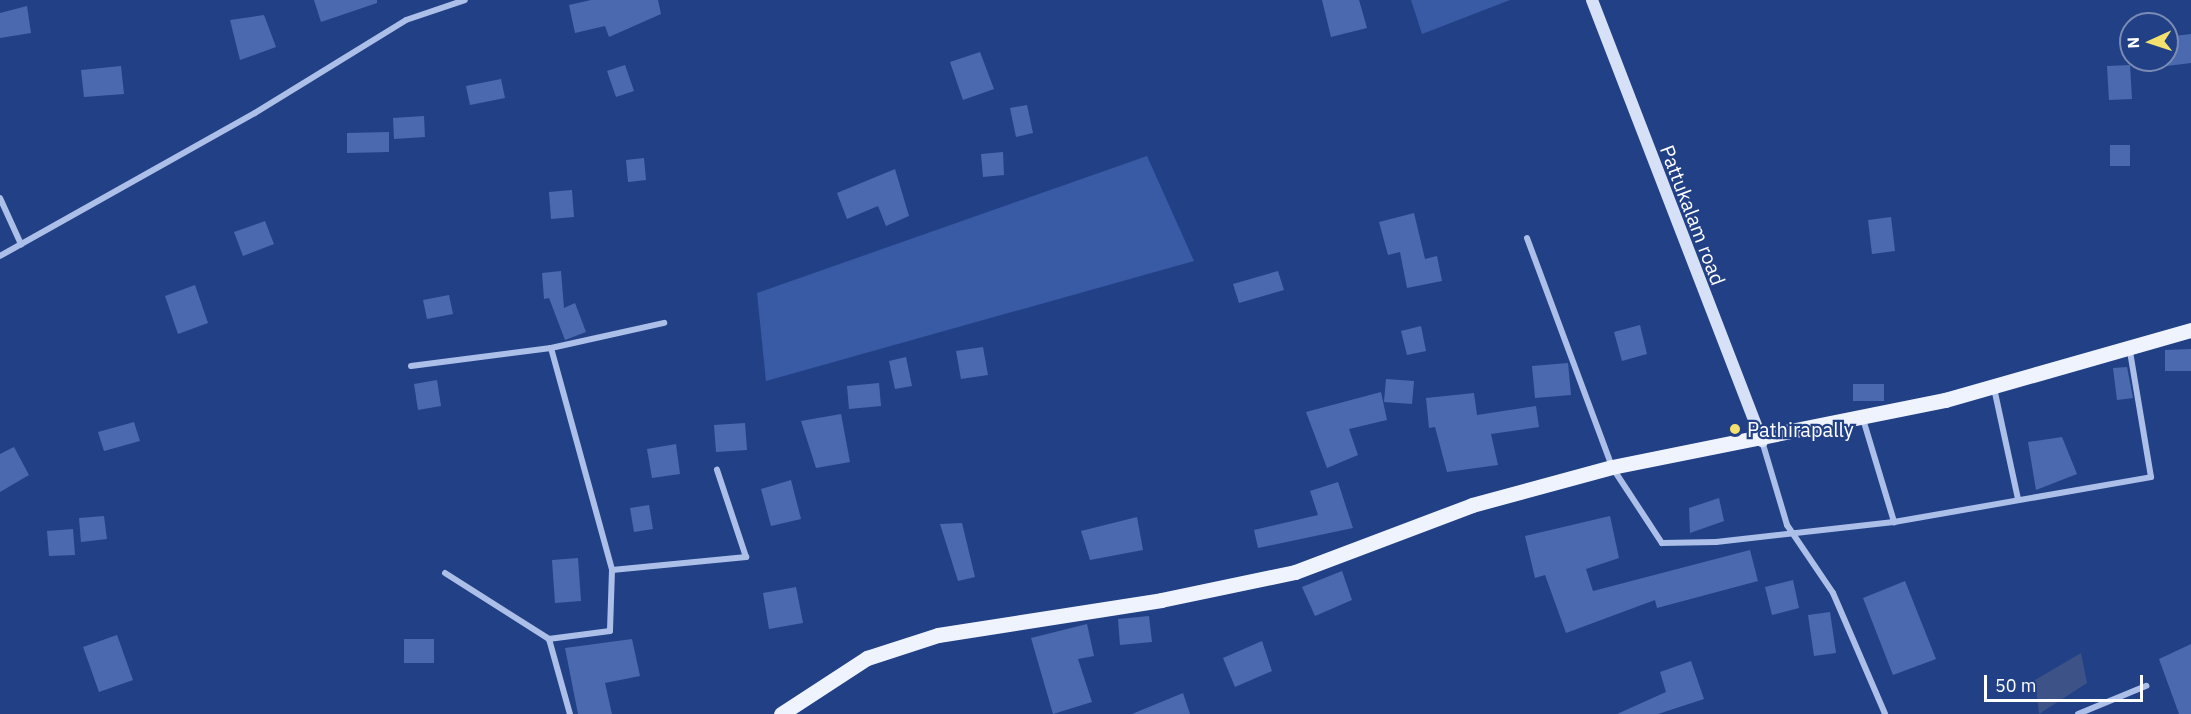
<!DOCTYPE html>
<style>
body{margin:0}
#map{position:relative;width:2191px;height:714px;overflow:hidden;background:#224086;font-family:"IBM Plex Sans",sans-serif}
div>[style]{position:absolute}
.green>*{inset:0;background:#395aa5}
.water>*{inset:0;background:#3d5387}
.building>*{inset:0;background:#4b69ae}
.street>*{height:6px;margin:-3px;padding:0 3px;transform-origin:3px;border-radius:3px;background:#acbfe9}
.secondary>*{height:12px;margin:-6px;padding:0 6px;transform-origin:6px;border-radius:6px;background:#d6e0f7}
.primary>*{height:15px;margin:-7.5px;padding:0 7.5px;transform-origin:7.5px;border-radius:7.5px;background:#eff3fe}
.dots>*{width:16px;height:16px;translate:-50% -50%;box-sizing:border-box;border:3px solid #224086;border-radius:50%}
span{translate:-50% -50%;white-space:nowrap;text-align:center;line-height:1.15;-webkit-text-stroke:4.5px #224086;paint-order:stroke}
.street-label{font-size:20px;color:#fff}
.poi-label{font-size:20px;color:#fff}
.left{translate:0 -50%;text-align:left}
.north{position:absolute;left:2119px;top:12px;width:60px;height:60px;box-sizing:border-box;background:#224086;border:2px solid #7a8cb6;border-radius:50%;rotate:267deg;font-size:16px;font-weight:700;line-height:24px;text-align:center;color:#fff}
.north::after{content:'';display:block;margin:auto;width:21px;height:27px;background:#f5e16d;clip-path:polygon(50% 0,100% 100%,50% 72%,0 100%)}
.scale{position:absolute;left:1984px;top:675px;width:159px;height:27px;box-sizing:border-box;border:3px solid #fff;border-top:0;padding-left:8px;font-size:18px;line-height:21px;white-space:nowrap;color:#fff;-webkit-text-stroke:4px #224086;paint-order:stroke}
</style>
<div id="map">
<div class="green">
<i style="clip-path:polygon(1411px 0,1510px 0,1422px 34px)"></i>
<i style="clip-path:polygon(1147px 156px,1194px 261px,766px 381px,757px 293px)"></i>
</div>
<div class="water">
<i style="clip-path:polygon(2081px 653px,2087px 683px,2039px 714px,2035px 680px)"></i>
</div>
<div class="building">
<i style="clip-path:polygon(314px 0,377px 0,377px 3px,321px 22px)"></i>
<i style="clip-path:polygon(591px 0,658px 0,661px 14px,609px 37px,605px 26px,575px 33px,569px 5px)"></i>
<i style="clip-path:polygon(1322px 0,1359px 0,1367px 28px,1331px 37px)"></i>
<i style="clip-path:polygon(27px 6px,31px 33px,0 38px,0 13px)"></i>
<i style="clip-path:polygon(264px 15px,276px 47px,240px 60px,230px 20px)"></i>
<i style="clip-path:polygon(2191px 34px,2191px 63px,2167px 66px,2167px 37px)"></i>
<i style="clip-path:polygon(980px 52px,994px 89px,963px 100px,950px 62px)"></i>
<i style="clip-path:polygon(625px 65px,634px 91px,616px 97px,607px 71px)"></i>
<i style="clip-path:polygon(2130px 65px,2132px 99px,2109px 100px,2107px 66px)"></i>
<i style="clip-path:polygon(121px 66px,124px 94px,84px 97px,81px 70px)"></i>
<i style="clip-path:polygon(501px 79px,505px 98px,470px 105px,466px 86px)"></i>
<i style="clip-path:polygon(1027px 105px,1033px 133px,1016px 137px,1010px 108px)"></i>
<i style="clip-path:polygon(424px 116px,425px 137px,394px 139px,393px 118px)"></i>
<i style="clip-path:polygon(389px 132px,389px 152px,347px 153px,347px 133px)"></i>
<i style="clip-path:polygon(2110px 145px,2130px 145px,2130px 166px,2110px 166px)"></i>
<i style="clip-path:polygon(1003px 152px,1004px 175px,983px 177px,981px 154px)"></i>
<i style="clip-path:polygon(644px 158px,646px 180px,628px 182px,626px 160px)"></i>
<i style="clip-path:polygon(895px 169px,909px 216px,886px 226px,878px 206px,847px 219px,837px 193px)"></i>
<i style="clip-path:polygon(572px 190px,574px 217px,551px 219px,549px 192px)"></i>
<i style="clip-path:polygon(1414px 213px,1425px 259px,1437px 256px,1442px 281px,1407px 288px,1400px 252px,1388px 255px,1379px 222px)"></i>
<i style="clip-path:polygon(1891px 217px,1895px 251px,1872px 254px,1868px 220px)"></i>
<i style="clip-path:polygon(265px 221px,274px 244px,243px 256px,234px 232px)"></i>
<i style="clip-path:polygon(561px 271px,564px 308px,575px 303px,586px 332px,565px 340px,549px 298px,544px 299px,542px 273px)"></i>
<i style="clip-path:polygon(1278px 271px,1284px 290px,1239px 303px,1233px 284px)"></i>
<i style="clip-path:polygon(195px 285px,208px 323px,178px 334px,165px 296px)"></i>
<i style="clip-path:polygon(449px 295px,453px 314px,427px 319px,423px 300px)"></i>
<i style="clip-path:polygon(1640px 325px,1647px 354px,1622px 361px,1614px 332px)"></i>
<i style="clip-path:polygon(1421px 326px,1426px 351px,1407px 355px,1401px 331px)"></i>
<i style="clip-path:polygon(983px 347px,988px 375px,961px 379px,956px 351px)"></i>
<i style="clip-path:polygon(2191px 349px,2191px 371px,2165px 371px,2165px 350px)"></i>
<i style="clip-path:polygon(906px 357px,912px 386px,895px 389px,889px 361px)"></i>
<i style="clip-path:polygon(1568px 363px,1571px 395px,1535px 398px,1532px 366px)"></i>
<i style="clip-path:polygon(2127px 367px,2133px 398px,2117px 400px,2113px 368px)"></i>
<i style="clip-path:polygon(1386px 379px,1414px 381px,1412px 404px,1384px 402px)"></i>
<i style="clip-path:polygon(437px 380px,441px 406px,418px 410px,414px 384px)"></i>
<i style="clip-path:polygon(879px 383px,881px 406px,849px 409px,847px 386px)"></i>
<i style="clip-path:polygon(1853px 384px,1884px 384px,1884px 401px,1853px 401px)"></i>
<i style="clip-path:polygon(1381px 392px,1387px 420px,1349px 429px,1358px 455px,1327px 468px,1306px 412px)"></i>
<i style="clip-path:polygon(1474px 393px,1477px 415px,1536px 406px,1539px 427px,1491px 434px,1498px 465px,1447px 472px,1435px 427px,1429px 428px,1426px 398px)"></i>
<i style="clip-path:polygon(841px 414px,850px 462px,816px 468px,801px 421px)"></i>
<i style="clip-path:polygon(134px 422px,140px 441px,104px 451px,98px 432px)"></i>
<i style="clip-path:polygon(745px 423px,747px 450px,716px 452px,714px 425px)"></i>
<i style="clip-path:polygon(2062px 437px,2077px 474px,2036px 490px,2028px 442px)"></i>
<i style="clip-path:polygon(676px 444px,680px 474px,652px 478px,647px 449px)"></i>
<i style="clip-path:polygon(14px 447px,29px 475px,0 492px,0 454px)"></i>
<i style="clip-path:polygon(791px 480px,801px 519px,771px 526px,761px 489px)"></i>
<i style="clip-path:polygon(1338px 482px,1353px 528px,1258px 548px,1254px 530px,1318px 515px,1310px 491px)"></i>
<i style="clip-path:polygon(1719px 498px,1724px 521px,1690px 533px,1689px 508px)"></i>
<i style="clip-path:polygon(649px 505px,653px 529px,634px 532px,630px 508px)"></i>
<i style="clip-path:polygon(104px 516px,107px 539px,81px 542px,79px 518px)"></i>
<i style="clip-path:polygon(1610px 516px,1619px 558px,1586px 569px,1593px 591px,1750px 550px,1758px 581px,1657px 608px,1655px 600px,1566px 633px,1545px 575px,1535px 578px,1525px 536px)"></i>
<i style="clip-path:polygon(1137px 517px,1143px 550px,1090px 560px,1081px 531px)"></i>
<i style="clip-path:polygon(962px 523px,975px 577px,958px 581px,940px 524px)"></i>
<i style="clip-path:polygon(73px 529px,75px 555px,49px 556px,47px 531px)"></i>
<i style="clip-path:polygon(578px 558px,581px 601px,555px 603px,552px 560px)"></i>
<i style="clip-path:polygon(1342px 571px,1352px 600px,1315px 616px,1302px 587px)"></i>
<i style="clip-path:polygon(1793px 580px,1799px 608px,1772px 615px,1765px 587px)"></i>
<i style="clip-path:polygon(1905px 581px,1936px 659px,1893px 675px,1863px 598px)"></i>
<i style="clip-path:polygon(796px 587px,803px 623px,769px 629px,763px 593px)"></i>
<i style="clip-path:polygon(1830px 612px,1836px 653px,1814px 656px,1808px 615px)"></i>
<i style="clip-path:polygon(1149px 616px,1152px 642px,1120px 645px,1118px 619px)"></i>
<i style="clip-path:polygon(1087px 624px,1094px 656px,1078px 659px,1092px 702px,1053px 714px,1031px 638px)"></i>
<i style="clip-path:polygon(117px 635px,133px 680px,99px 692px,83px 647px)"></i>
<i style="clip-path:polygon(404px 639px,434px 639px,434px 663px,404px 663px)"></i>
<i style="clip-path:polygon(632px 639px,640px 676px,605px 683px,612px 714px,578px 714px,565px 648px)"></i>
<i style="clip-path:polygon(1262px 641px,1272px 671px,1235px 687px,1223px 658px)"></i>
<i style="clip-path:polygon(2191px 644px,2191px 714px,2179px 714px,2159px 659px)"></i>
<i style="clip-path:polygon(1691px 661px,1704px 699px,1658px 714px,1617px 714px,1666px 692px,1660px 672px)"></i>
<i style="clip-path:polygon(1183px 693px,1190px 714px,1132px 714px)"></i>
</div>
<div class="street">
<i style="left:0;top:198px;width:51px;rotate:65.5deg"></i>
<i style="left:1527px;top:238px;width:244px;rotate:69.6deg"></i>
<i style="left:1612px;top:467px;width:91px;rotate:56.7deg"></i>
<i style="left:1662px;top:543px;width:54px;rotate:-1.1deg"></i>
<i style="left:1716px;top:542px;width:179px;rotate:-6.4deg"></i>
<i style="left:1894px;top:522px;width:261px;rotate:-9.9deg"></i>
<i style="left:2151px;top:477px;width:128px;rotate:-99.5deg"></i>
<i style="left:0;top:256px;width:292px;rotate:-29.3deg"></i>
<i style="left:255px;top:113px;width:177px;rotate:-31.6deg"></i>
<i style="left:406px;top:20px;width:62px;rotate:-18.7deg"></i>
<i style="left:551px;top:348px;width:116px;rotate:-12.5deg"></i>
<i style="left:411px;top:366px;width:141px;rotate:-7.3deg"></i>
<i style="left:551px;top:348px;width:230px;rotate:74.6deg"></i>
<i style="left:612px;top:570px;width:61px;rotate:91.9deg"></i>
<i style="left:610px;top:631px;width:62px;rotate:172.5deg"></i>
<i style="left:549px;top:639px;width:78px;rotate:74.4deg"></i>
<i style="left:1994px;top:388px;width:114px;rotate:77.8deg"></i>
<i style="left:1863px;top:419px;width:108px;rotate:73.2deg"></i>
<i style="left:1762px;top:441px;width:88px;rotate:73.4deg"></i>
<i style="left:1787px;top:525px;width:82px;rotate:55.9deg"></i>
<i style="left:1833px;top:593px;width:132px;rotate:66.7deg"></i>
<i style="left:612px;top:570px;width:135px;rotate:-5.5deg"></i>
<i style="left:746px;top:557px;width:92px;rotate:-108.4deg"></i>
<i style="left:445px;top:573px;width:123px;rotate:32.4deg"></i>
<i style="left:2078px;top:714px;width:74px;rotate:-22.4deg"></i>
</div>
<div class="secondary">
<i style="left:1592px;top:0;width:473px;rotate:68.9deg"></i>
</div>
<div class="primary">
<i style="left:781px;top:714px;width:103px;rotate:-33.1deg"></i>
<i style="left:867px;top:658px;width:75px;rotate:-17.9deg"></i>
<i style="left:938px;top:635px;width:226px;rotate:-8.9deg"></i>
<i style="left:1161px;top:600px;width:137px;rotate:-11.8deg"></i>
<i style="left:1295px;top:572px;width:189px;rotate:-20.7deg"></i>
<i style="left:1472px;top:505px;width:145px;rotate:-15.2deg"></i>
<i style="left:1612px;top:467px;width:340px;rotate:-11.4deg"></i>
<i style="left:1945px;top:400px;width:256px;rotate:-15.9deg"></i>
</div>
<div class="dots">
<i style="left:1735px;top:429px;background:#f5e16d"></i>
</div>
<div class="street-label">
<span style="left:1693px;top:215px;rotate:69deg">Pattukalam road</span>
</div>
<div class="poi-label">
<span class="left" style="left:1747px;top:429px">Pathirapally</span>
</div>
<div class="north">N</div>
<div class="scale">50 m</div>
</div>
